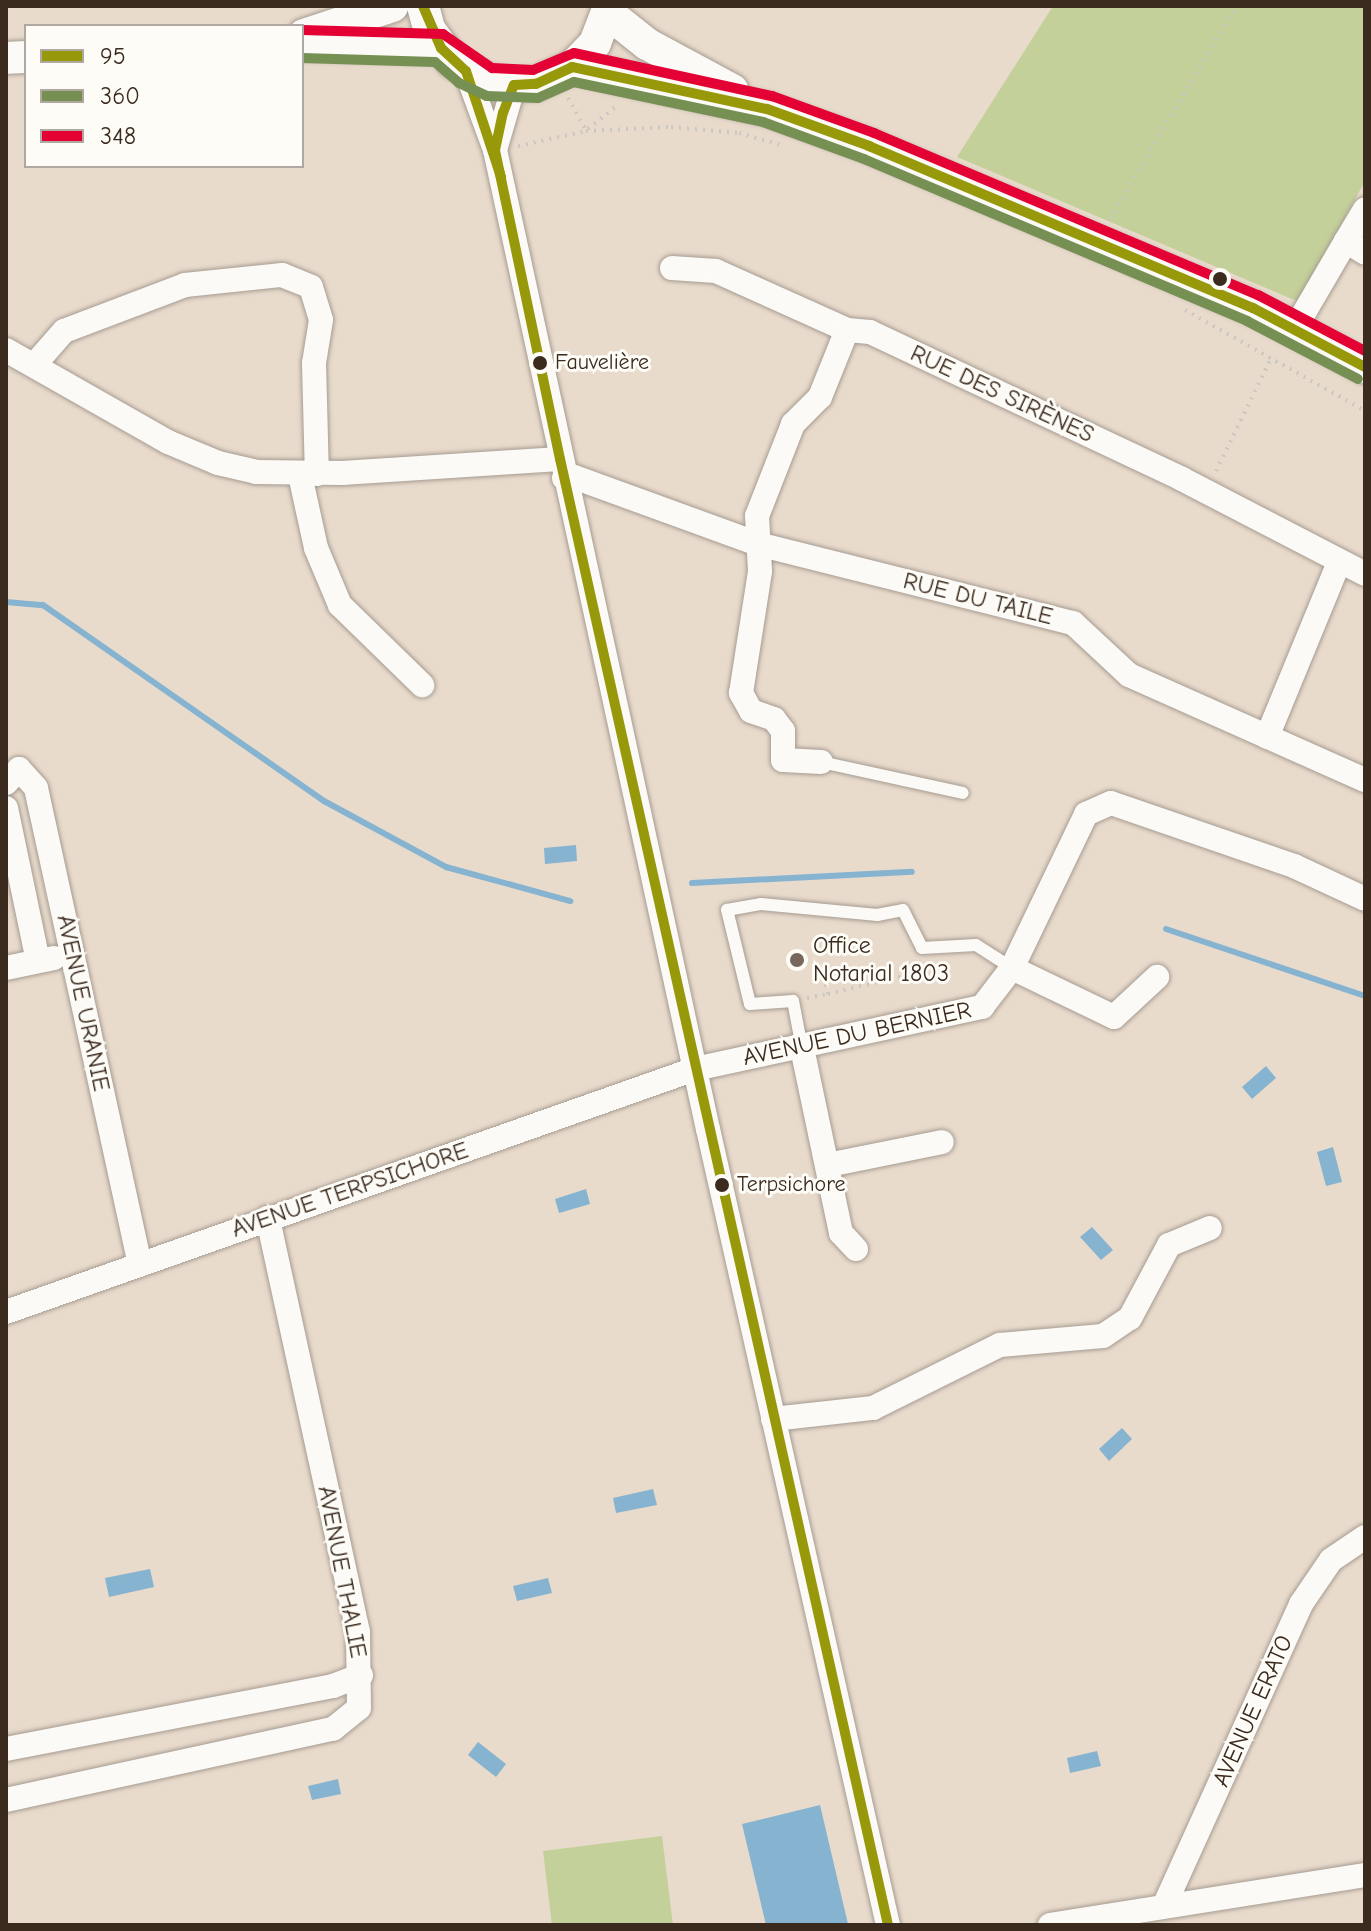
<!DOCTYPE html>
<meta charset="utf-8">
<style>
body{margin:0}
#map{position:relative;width:1371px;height:1931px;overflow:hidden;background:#e9dbcc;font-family:"Comic Neue",sans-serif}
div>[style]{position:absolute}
.green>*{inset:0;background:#c3d099}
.water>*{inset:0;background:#86b3d0}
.stream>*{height:6px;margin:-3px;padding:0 3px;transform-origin:3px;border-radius:3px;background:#86b3d0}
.path>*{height:4px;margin-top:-2px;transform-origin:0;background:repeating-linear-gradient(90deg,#cbc7c3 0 2px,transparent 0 8px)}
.roads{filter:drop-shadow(0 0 2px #a69c92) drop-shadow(0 0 2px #a69c92)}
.lane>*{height:12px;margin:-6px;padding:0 6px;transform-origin:6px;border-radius:6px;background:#fcfaf7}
.street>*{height:24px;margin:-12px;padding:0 12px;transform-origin:12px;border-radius:12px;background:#fcfaf7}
.secondary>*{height:32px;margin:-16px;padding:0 16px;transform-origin:16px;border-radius:16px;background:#fcfaf7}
.bus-1>*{height:10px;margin:-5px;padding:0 5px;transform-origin:5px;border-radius:5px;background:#97980a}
.bus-2>*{height:10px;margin:-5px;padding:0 5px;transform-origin:5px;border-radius:5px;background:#768f53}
.bus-3>*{height:10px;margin:-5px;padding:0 5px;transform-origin:5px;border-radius:5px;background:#e40134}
.dots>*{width:22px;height:22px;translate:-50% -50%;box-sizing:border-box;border:4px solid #fdfcf7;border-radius:50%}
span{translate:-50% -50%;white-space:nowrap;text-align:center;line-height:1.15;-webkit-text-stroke:6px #fdfcf7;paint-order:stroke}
.bus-label{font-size:22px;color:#3b2a1e}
.left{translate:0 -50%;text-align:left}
.street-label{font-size:24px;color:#3b2a1e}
.poi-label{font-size:24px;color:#3b2a1e}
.frame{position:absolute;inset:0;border:8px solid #3b2a1e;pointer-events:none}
.legend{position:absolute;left:24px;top:24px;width:280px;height:144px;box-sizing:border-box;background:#fdfcf7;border:2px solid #afa8a0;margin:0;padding:10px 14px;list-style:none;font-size:24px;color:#3b2a1e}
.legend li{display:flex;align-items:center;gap:16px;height:40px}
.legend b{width:40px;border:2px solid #afa8a0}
</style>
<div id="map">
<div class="green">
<i style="clip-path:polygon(1053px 6px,1365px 6px,1365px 181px,1299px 302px,957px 157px)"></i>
<i style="clip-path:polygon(662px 1836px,673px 1925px,552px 1925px,543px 1851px)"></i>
</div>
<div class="water">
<i style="clip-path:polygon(576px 845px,577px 861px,545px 864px,544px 848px)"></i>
<i style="clip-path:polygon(1266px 1066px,1276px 1078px,1252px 1099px,1242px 1087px)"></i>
<i style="clip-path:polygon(1333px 1147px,1342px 1182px,1326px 1186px,1317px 1152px)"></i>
<i style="clip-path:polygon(586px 1189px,590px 1204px,559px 1213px,555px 1199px)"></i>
<i style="clip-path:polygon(1092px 1227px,1113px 1250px,1101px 1260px,1080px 1237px)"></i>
<i style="clip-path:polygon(1122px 1428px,1132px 1439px,1109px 1461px,1099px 1449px)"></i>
<i style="clip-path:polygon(653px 1489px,657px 1505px,616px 1513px,613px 1498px)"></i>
<i style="clip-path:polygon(150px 1569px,154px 1587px,109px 1597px,105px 1578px)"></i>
<i style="clip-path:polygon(548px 1578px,552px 1593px,517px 1601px,513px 1586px)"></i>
<i style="clip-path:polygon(478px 1742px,506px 1764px,496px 1777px,468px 1755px)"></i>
<i style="clip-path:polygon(1097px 1751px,1101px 1766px,1070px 1773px,1067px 1758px)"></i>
<i style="clip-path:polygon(338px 1779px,341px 1794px,312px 1800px,308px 1786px)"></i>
<i style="clip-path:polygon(820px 1805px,848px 1924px,766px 1925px,742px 1824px)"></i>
</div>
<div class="stream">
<i style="left:6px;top:602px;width:37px;rotate:5deg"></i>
<i style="left:43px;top:605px;width:343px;rotate:34.9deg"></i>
<i style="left:324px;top:801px;width:139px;rotate:28.4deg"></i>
<i style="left:446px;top:867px;width:129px;rotate:15.3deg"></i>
<i style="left:692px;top:883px;width:220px;rotate:-2.9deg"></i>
<i style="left:1166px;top:929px;width:210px;rotate:18.6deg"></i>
</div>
<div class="path">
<i style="left:568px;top:98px;width:38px;rotate:61deg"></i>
<i style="left:588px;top:129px;width:38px;rotate:-39deg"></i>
<i style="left:518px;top:146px;width:70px;rotate:-12.4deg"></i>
<i style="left:586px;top:131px;width:85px;rotate:-2.7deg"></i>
<i style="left:671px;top:127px;width:68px;rotate:5deg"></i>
<i style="left:739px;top:133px;width:48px;rotate:15.8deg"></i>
<i style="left:1110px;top:219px;width:247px;rotate:-59.4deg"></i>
<i style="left:1185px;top:310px;width:206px;rotate:29.3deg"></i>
<i style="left:1216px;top:471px;width:126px;rotate:-64deg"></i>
<i style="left:828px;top:994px;width:81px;rotate:-13.5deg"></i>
<i style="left:907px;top:975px;width:16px;rotate:-60deg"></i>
<i style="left:807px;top:998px;width:21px;rotate:-11deg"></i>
<i style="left:828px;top:994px;width:25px;rotate:-104deg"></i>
</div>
<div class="roads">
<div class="lane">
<i style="left:821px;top:762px;width:145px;rotate:12.3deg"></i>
<i style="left:802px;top:1048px;width:48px;rotate:-100.8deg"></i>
<i style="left:793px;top:1001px;width:43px;rotate:176deg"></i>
<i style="left:750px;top:1004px;width:97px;rotate:-103.7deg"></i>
<i style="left:727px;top:910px;width:35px;rotate:-10deg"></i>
<i style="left:761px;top:904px;width:117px;rotate:5.4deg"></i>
<i style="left:877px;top:915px;width:26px;rotate:-11deg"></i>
<i style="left:903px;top:910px;width:42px;rotate:63.4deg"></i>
<i style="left:922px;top:948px;width:54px;rotate:-3.2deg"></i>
<i style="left:976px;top:945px;width:43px;rotate:32.6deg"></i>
</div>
<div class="street">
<i style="left:466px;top:71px;width:84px;rotate:69.8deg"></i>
<i style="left:495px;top:150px;width:1002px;rotate:77.73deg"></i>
<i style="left:708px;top:1129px;width:816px;rotate:77.26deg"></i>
<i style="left:495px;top:150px;width:68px;rotate:-73.7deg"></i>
<i style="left:1346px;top:241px;width:37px;rotate:-59deg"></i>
<i style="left:672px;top:268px;width:44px;rotate:3.9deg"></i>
<i style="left:716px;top:271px;width:144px;rotate:24.2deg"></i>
<i style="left:1294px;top:330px;width:103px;rotate:-59.7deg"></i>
<i style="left:1346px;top:241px;width:22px;rotate:32deg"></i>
<i style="left:6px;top:350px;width:186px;rotate:29.6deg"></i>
<i style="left:168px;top:442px;width:54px;rotate:22.8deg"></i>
<i style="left:218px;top:463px;width:39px;rotate:13deg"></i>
<i style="left:256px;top:472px;width:86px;rotate:0.7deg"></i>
<i style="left:342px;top:473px;width:218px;rotate:-3.7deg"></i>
<i style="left:35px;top:364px;width:44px;rotate:-48.7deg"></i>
<i style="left:64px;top:331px;width:129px;rotate:-20.8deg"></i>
<i style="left:185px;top:285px;width:98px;rotate:-5.9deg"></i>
<i style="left:282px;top:275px;width:31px;rotate:22deg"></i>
<i style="left:311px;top:287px;width:34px;rotate:73deg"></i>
<i style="left:321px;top:320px;width:44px;rotate:99.2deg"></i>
<i style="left:314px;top:363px;width:111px;rotate:88.5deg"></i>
<i style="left:300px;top:475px;width:75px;rotate:77.6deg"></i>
<i style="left:316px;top:548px;width:62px;rotate:67.2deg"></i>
<i style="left:340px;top:605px;width:115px;rotate:44.3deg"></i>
<i style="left:564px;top:478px;width:10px;rotate:-6deg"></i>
<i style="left:574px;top:477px;width:196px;rotate:20deg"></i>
<i style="left:758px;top:544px;width:325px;rotate:14.1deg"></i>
<i style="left:1073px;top:623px;width:76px;rotate:42.9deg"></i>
<i style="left:1129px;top:675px;width:258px;rotate:24deg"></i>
<i style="left:1267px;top:737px;width:189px;rotate:-67.6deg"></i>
<i style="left:821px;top:762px;width:38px;rotate:-177deg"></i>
<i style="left:783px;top:760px;width:29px;rotate:-90deg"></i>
<i style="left:783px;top:731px;width:15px;rotate:-127deg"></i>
<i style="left:774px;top:719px;width:24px;rotate:-161deg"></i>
<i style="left:751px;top:711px;width:21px;rotate:-119deg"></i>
<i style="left:741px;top:693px;width:123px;rotate:-81.1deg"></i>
<i style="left:760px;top:571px;width:55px;rotate:-93.1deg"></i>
<i style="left:757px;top:516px;width:99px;rotate:-68.6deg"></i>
<i style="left:793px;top:424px;width:38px;rotate:-45deg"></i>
<i style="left:820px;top:397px;width:72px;rotate:-68.1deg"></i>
<i style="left:847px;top:330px;width:23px;rotate:5deg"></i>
<i style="left:870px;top:332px;width:345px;rotate:25.2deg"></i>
<i style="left:1182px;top:479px;width:206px;rotate:27.4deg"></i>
<i style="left:6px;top:783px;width:19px;rotate:-47deg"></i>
<i style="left:19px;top:769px;width:25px;rotate:48deg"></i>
<i style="left:36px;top:788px;width:488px;rotate:77.7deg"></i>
<i style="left:6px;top:808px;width:156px;rotate:78.2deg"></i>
<i style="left:6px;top:968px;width:49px;rotate:-11.8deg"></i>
<i style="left:1012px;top:968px;width:113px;rotate:25.7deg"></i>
<i style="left:1114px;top:1017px;width:59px;rotate:-42.9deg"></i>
<i style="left:802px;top:1048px;width:189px;rotate:78.1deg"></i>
<i style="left:841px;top:1233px;width:22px;rotate:47deg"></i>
<i style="left:828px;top:1165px;width:116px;rotate:-11.4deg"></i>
<i style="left:6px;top:1312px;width:731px;rotate:-19.43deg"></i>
<i style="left:695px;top:1069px;width:294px;rotate:-12.2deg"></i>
<i style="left:982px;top:1007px;width:49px;rotate:-52.4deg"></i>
<i style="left:1012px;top:968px;width:171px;rotate:-64.3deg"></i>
<i style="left:1086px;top:814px;width:27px;rotate:-24deg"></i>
<i style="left:1111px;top:803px;width:194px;rotate:19deg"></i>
<i style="left:1294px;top:866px;width:78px;rotate:24.9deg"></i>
<i style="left:773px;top:1419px;width:101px;rotate:-6.3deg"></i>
<i style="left:873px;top:1408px;width:142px;rotate:-26.4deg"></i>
<i style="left:1000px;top:1345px;width:103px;rotate:-5deg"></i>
<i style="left:1103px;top:1336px;width:32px;rotate:-34deg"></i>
<i style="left:1130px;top:1318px;width:83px;rotate:-61.9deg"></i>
<i style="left:1169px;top:1245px;width:44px;rotate:-22.5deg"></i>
<i style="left:6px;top:1749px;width:333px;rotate:-10.9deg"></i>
<i style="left:333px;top:1686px;width:30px;rotate:-21deg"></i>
<i style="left:6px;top:1800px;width:335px;rotate:-12.3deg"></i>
<i style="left:333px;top:1729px;width:33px;rotate:-39deg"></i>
<i style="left:359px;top:1708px;width:76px;rotate:-90.8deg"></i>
<i style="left:358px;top:1632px;width:424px;rotate:-102.3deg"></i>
<i style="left:1165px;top:1904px;width:329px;rotate:-65.6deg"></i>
<i style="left:1301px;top:1604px;width:53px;rotate:-55.7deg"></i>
<i style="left:1331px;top:1560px;width:41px;rotate:-34.1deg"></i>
<i style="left:1050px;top:1925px;width:319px;rotate:-9deg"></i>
</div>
<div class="secondary">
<i style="left:423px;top:6px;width:24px;rotate:75deg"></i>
<i style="left:429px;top:29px;width:39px;rotate:54deg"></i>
<i style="left:452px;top:61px;width:43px;rotate:29.6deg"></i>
<i style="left:489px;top:82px;width:25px;rotate:7deg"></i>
<i style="left:514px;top:85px;width:22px;rotate:-3deg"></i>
<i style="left:536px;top:84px;width:40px;rotate:-25deg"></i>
<i style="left:572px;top:67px;width:33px;rotate:-46deg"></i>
<i style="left:595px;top:43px;width:40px;rotate:-69deg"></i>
<i style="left:608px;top:13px;width:50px;rotate:38.5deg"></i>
<i style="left:647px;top:44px;width:97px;rotate:28.4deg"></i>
<i style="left:304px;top:35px;width:93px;rotate:-18.2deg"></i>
<i style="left:302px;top:44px;width:139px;rotate:1.6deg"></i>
<i style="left:6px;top:58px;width:20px;rotate:-3deg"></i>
<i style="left:572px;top:67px;width:199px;rotate:12.2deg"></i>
<i style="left:767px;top:109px;width:109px;rotate:19.9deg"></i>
<i style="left:869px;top:146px;width:417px;rotate:22.9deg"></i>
<i style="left:1253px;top:308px;width:127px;rotate:27.8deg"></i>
</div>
</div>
<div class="bus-1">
<i style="left:423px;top:6px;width:46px;rotate:66.8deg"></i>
<i style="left:441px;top:48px;width:34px;rotate:43deg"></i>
<i style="left:466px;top:71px;width:112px;rotate:71.7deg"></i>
<i style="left:888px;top:1925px;width:1502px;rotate:-102.61deg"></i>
<i style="left:560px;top:459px;width:316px;rotate:-101.9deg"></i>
<i style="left:495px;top:150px;width:38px;rotate:-78deg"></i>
<i style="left:503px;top:113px;width:30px;rotate:-69deg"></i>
<i style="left:514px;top:85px;width:22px;rotate:-3deg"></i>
<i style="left:536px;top:84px;width:40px;rotate:-25deg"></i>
<i style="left:572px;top:67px;width:199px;rotate:12.2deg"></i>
<i style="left:767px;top:109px;width:109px;rotate:19.9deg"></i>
<i style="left:869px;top:146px;width:417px;rotate:22.9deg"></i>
<i style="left:1253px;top:308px;width:127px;rotate:27.8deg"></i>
</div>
<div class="bus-2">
<i style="left:302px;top:58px;width:133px;rotate:1.7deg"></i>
<i style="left:435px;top:62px;width:32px;rotate:41deg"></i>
<i style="left:459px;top:83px;width:31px;rotate:25deg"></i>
<i style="left:487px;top:96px;width:51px;rotate:2.2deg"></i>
<i style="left:538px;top:98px;width:39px;rotate:-24deg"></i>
<i style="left:574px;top:82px;width:193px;rotate:11.9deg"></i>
<i style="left:763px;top:122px;width:108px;rotate:20.1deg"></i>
<i style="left:864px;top:159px;width:416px;rotate:22.9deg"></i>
<i style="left:1247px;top:321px;width:125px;rotate:27.6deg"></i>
</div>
<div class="bus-3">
<i style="left:302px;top:30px;width:141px;rotate:1.6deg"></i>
<i style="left:443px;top:34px;width:60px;rotate:34.8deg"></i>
<i style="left:492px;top:68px;width:41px;rotate:2.8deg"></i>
<i style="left:533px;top:70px;width:44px;rotate:-22.5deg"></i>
<i style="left:574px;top:53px;width:203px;rotate:12.3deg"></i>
<i style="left:772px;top:96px;width:109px;rotate:19.9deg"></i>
<i style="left:874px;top:133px;width:417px;rotate:22.9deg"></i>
<i style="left:1258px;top:295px;width:121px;rotate:27.6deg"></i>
</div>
<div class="dots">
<i style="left:1220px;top:279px;background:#3b2a1e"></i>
<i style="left:540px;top:363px;background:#3b2a1e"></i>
<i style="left:797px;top:960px;background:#78685b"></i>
<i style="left:722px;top:1185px;background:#3b2a1e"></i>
</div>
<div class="bus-label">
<span class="left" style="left:555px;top:363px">Fauvelière</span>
<span class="left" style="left:737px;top:1185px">Terpsichore</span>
</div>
<div class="street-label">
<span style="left:1002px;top:394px;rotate:25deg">RUE DES SIRÈNES</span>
<span style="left:978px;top:599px;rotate:14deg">RUE DU TAILE</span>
<span style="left:83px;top:1003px;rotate:78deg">AVENUE URANIE</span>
<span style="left:857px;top:1034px;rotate:-12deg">AVENUE DU BERNIER</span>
<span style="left:350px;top:1190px;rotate:-19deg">AVENUE TERPSICHORE</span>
<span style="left:342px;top:1572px;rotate:79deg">AVENUE THALIE</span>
<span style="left:1253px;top:1711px;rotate:-66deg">AVENUE ERATO</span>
</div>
<div class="poi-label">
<span class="left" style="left:813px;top:960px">Office<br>Notarial 1803</span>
</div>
<div class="frame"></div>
<ul class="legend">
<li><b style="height:10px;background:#97980a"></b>95</li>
<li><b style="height:10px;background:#768f53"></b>360</li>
<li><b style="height:10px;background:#e40134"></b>348</li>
</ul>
</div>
